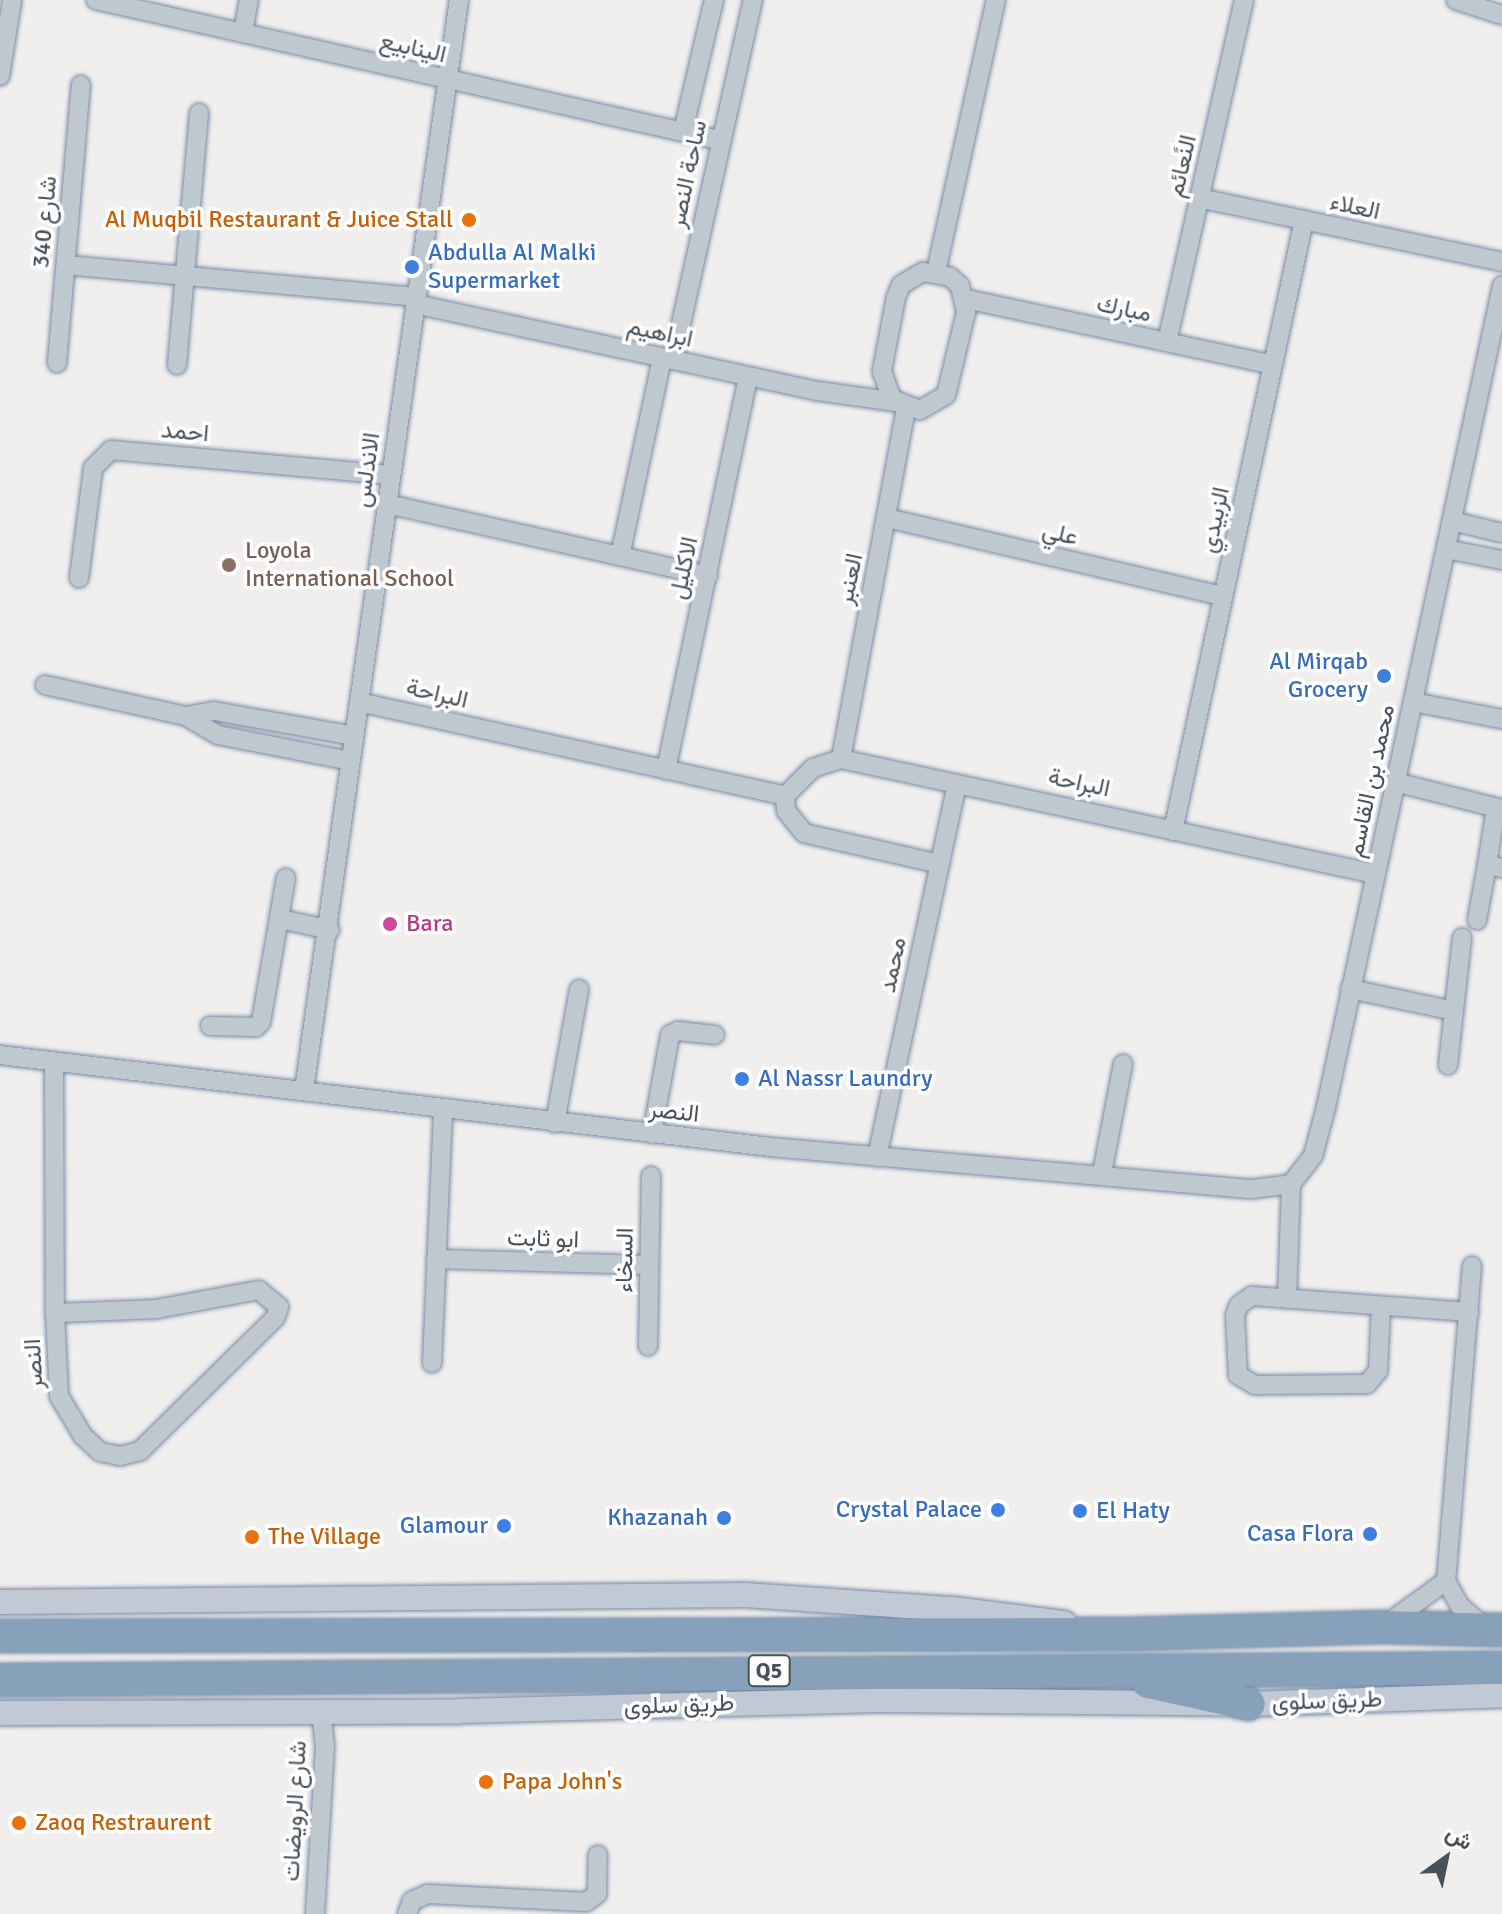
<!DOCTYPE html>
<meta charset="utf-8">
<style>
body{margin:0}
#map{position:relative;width:1502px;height:1914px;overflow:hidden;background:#f1eeee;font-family:Signika,Vazirmatn,sans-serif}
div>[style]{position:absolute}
.roads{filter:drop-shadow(0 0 2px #748ca6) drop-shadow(0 0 2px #748ca6)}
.minor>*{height:18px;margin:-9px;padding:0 9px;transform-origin:9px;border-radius:9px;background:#bfc8cf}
.secondary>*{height:24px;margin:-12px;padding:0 12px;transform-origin:12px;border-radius:12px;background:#c0c9d4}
.motorway>*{height:32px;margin:-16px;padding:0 16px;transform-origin:16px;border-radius:16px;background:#88a1ba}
.dots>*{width:22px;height:22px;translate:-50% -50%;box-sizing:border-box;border:4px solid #fff;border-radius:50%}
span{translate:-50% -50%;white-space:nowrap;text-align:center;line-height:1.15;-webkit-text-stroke:7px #fff;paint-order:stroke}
.shield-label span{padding:2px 6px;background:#fff;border:2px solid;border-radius:6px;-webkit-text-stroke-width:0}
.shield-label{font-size:22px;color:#47515a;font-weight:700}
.street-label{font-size:24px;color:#47515a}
.food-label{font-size:24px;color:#c56008}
.right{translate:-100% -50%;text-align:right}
.left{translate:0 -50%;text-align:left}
.shop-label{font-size:24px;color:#366cbe}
.education-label{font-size:24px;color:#785e54}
.hotel-label{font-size:24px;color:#b23c85}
.north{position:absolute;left:1406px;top:1818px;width:80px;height:80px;-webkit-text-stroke:6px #fff;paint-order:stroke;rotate:33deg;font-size:22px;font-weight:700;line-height:32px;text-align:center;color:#47515a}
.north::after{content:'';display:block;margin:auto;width:28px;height:36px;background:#47515a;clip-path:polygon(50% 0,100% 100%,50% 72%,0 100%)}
</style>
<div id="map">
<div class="roads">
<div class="minor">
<i style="left:96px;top:0;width:639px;rotate:12.67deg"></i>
<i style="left:1456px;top:0;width:48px;rotate:18.1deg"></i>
<i style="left:243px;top:33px;width:34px;rotate:-80deg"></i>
<i style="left:0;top:76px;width:77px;rotate:-81deg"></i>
<i style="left:683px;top:131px;width:135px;rotate:-76.7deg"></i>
<i style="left:1199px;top:198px;width:310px;rotate:11.9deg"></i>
<i style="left:66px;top:265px;width:351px;rotate:5.2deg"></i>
<i style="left:923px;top:272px;width:27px;rotate:10deg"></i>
<i style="left:950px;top:277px;width:13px;rotate:42deg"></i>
<i style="left:960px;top:286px;width:27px;rotate:77deg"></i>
<i style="left:966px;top:312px;width:85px;rotate:103.5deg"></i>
<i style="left:946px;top:395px;width:30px;rotate:150deg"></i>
<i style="left:920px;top:410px;width:30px;rotate:-159deg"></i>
<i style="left:892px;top:399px;width:30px;rotate:-110deg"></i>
<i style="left:882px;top:371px;width:75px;rotate:-79.3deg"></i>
<i style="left:896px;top:297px;width:13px;rotate:-67deg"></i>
<i style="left:901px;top:285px;width:26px;rotate:-31deg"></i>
<i style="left:936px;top:272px;width:279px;rotate:-77.6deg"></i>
<i style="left:966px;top:299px;width:314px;rotate:12.1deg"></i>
<i style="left:415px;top:304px;width:412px;rotate:12.2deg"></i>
<i style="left:818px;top:391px;width:79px;rotate:8deg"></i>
<i style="left:1167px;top:342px;width:351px;rotate:-77.3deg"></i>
<i style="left:673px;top:360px;width:369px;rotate:-77.5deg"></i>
<i style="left:57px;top:363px;width:279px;rotate:-85.1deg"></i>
<i style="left:177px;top:365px;width:253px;rotate:-85deg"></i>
<i style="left:387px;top:504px;width:329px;rotate:12.6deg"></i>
<i style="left:887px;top:518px;width:345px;rotate:13.1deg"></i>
<i style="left:1452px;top:521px;width:51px;rotate:13.5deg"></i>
<i style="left:1446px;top:549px;width:57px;rotate:11.1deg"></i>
<i style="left:620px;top:556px;width:202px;rotate:-78deg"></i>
<i style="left:79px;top:578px;width:111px;rotate:-82.7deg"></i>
<i style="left:93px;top:468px;width:25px;rotate:-45deg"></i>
<i style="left:111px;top:450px;width:281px;rotate:5.1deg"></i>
<i style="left:45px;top:685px;width:144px;rotate:12.4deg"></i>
<i style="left:186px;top:716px;width:37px;rotate:31deg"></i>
<i style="left:218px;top:735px;width:135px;rotate:11.1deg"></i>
<i style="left:359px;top:702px;width:436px;rotate:12.4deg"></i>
<i style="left:1413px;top:702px;width:91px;rotate:10.8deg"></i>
<i style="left:186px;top:716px;width:28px;rotate:-10deg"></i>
<i style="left:214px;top:711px;width:142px;rotate:10.1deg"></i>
<i style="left:841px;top:759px;width:357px;rotate:-79.5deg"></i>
<i style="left:666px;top:770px;width:402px;rotate:-78.2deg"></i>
<i style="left:1395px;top:782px;width:110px;rotate:14.2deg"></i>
<i style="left:1496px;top:808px;width:58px;rotate:99deg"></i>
<i style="left:1487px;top:865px;width:15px;rotate:11deg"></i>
<i style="left:1173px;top:831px;width:625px;rotate:-77.9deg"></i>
<i style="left:940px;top:864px;width:139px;rotate:-167.2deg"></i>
<i style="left:804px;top:833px;width:28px;rotate:-129deg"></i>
<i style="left:786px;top:811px;width:15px;rotate:-94deg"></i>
<i style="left:785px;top:796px;width:40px;rotate:-45deg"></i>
<i style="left:813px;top:768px;width:29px;rotate:-18deg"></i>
<i style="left:841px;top:759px;width:546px;rotate:12.15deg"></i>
<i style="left:280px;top:919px;width:51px;rotate:12.4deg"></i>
<i style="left:1477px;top:920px;width:56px;rotate:-79.7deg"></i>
<i style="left:1350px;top:989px;width:106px;rotate:11.9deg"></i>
<i style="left:210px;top:1026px;width:46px;rotate:1.2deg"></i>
<i style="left:256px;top:1027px;width:7px;rotate:-45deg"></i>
<i style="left:261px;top:1022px;width:146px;rotate:-80.2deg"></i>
<i style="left:0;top:1055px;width:775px;rotate:6.81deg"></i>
<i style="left:770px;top:1147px;width:484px;rotate:5deg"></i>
<i style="left:1252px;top:1189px;width:39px;rotate:-7deg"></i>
<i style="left:1291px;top:1184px;width:36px;rotate:-52deg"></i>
<i style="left:1313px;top:1156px;width:51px;rotate:-75.1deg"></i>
<i style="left:1326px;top:1107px;width:840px;rotate:-77.9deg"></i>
<i style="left:54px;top:1062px;width:251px;rotate:89.8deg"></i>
<i style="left:55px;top:1313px;width:83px;rotate:87.2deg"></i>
<i style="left:59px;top:1396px;width:47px;rotate:59deg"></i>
<i style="left:83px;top:1436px;width:23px;rotate:43deg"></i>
<i style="left:100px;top:1452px;width:20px;rotate:11deg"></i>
<i style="left:120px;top:1456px;width:21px;rotate:-14deg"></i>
<i style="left:140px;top:1451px;width:190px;rotate:-44.6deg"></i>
<i style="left:275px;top:1318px;width:12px;rotate:-70deg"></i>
<i style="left:279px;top:1307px;width:26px;rotate:-140deg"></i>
<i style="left:259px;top:1290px;width:105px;rotate:169.5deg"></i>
<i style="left:156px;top:1309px;width:101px;rotate:177.7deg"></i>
<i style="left:1448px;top:1065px;width:128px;rotate:-83.7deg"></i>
<i style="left:304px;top:1090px;width:1101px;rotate:-81.91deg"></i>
<i style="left:555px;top:1123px;width:136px;rotate:-79.8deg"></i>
<i style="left:652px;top:1134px;width:101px;rotate:-79.7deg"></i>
<i style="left:670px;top:1035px;width:9px;rotate:-27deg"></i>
<i style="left:678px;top:1031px;width:37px;rotate:6deg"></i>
<i style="left:877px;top:1157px;width:381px;rotate:-77.9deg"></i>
<i style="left:1102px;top:1173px;width:111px;rotate:-79.1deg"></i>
<i style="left:436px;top:1259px;width:212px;rotate:1.6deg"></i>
<i style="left:1472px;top:1266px;width:316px;rotate:94.7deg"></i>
<i style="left:1446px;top:1581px;width:29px;rotate:61deg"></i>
<i style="left:1460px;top:1606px;width:32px;rotate:41deg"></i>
<i style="left:1287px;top:1299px;width:115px;rotate:-88deg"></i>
<i style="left:1381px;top:1306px;width:65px;rotate:92.6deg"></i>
<i style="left:1378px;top:1371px;width:17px;rotate:130deg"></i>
<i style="left:1367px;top:1384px;width:112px;rotate:179.5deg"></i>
<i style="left:1255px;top:1385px;width:20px;rotate:-150deg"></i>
<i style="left:1238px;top:1375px;width:60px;rotate:-92.9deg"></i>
<i style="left:1235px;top:1315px;width:11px;rotate:-68deg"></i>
<i style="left:1239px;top:1305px;width:16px;rotate:-35deg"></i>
<i style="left:1252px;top:1296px;width:218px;rotate:4.2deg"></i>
<i style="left:648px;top:1346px;width:170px;rotate:-89deg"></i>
<i style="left:432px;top:1363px;width:253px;rotate:-87.5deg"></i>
<i style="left:1387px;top:1624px;width:73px;rotate:-36.1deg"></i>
<i style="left:315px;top:1914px;width:167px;rotate:-86.6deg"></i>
<i style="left:325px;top:1747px;width:36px;rotate:-96deg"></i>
<i style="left:407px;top:1914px;width:14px;rotate:-69deg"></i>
<i style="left:412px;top:1901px;width:17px;rotate:-24deg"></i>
<i style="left:428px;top:1894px;width:158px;rotate:2.9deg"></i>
<i style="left:586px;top:1902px;width:14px;rotate:-36deg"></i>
<i style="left:597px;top:1894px;width:39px;rotate:-89deg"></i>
</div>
<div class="secondary">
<i style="left:0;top:1602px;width:745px;rotate:-0.54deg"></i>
<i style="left:745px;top:1595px;width:208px;rotate:3.9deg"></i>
<i style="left:953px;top:1609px;width:112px;rotate:7.2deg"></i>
<i style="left:0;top:1713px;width:460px;rotate:-0.2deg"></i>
<i style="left:460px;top:1711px;width:419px;rotate:-1.5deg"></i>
<i style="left:879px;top:1700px;width:370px;rotate:0.6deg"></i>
<i style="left:1249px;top:1704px;width:253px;rotate:-2deg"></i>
</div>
<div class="motorway">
<i style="left:0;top:1636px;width:1128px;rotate:-0.1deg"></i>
<i style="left:1128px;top:1634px;width:254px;rotate:-1.6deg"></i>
<i style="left:1382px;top:1627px;width:120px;rotate:1.4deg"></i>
<i style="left:0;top:1680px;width:1502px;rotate:-0.46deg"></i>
<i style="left:1148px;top:1682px;width:103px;rotate:12.3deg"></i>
</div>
</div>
<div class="dots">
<i style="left:469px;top:220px;background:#e8710a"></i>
<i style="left:412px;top:267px;background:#3f7fe0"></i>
<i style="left:229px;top:565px;background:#8d6e63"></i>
<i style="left:1384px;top:676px;background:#3f7fe0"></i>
<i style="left:390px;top:924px;background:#d1479c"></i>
<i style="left:742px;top:1079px;background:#3f7fe0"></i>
<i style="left:998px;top:1510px;background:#3f7fe0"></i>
<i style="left:1080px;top:1511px;background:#3f7fe0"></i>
<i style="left:724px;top:1518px;background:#3f7fe0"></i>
<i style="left:504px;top:1526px;background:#3f7fe0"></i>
<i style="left:1370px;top:1534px;background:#3f7fe0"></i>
<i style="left:252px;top:1537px;background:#e8710a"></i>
<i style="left:486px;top:1782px;background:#e8710a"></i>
<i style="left:19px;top:1823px;background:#e8710a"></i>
</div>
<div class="shield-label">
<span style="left:769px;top:1671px">Q5</span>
</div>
<div class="street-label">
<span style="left:413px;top:48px;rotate:13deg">الينابيع</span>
<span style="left:1182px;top:166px;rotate:-77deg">النًعائم</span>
<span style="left:688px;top:174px;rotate:-78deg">ساحة النصر</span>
<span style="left:1355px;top:207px;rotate:12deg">العلاء</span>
<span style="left:45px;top:222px;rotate:-85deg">شارع 340</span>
<span style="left:1124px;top:309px;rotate:12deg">مبارك</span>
<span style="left:660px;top:333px;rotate:12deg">ابراهيم</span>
<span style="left:185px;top:432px;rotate:5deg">احمد</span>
<span style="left:367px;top:470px;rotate:-82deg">الاندلس</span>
<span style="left:1215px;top:520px;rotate:-78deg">الزبيدي</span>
<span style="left:1060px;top:534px;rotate:13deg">علي</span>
<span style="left:684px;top:568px;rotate:-78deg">الاكليل</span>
<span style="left:850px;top:579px;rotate:-78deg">العنبر</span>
<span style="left:437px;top:694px;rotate:13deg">البراحة</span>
<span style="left:1371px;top:781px;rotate:-78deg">محمد بن القاسم</span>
<span style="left:1079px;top:783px;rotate:12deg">البراحة</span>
<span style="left:893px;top:965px;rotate:-78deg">محمد</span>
<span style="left:674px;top:1112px;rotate:6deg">النصر</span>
<span style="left:543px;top:1239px;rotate:2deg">ابو ثابت</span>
<span style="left:625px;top:1260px;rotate:-89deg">السخاء</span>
<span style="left:34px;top:1364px;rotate:-93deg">النصر</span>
<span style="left:1327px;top:1701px;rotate:-2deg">طريق سلوى</span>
<span style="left:679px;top:1705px;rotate:-2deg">طريق سلوى</span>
<span style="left:295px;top:1811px;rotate:-87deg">شارع الرويضات</span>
</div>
<div class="food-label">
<span class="right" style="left:453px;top:220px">Al Muqbil Restaurant &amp; Juice Stall</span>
<span class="left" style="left:268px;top:1537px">The Village</span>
<span class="left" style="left:502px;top:1782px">Papa John's</span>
<span class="left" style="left:35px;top:1823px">Zaoq Restraurent</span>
</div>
<div class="shop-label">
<span class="left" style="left:428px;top:267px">Abdulla Al Malki<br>Supermarket</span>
<span class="right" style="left:1368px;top:676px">Al Mirqab<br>Grocery</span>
<span class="left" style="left:758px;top:1079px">Al Nassr Laundry</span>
<span class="right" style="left:982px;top:1510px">Crystal Palace</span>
<span class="left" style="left:1096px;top:1511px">El Haty</span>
<span class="right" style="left:708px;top:1518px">Khazanah</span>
<span class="right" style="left:488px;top:1526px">Glamour</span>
<span class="right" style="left:1354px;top:1534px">Casa Flora</span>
</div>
<div class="education-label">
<span class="left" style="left:245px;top:565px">Loyola<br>International School</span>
</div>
<div class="hotel-label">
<span class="left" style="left:406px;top:924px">Bara</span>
</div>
<div class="north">ش</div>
</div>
